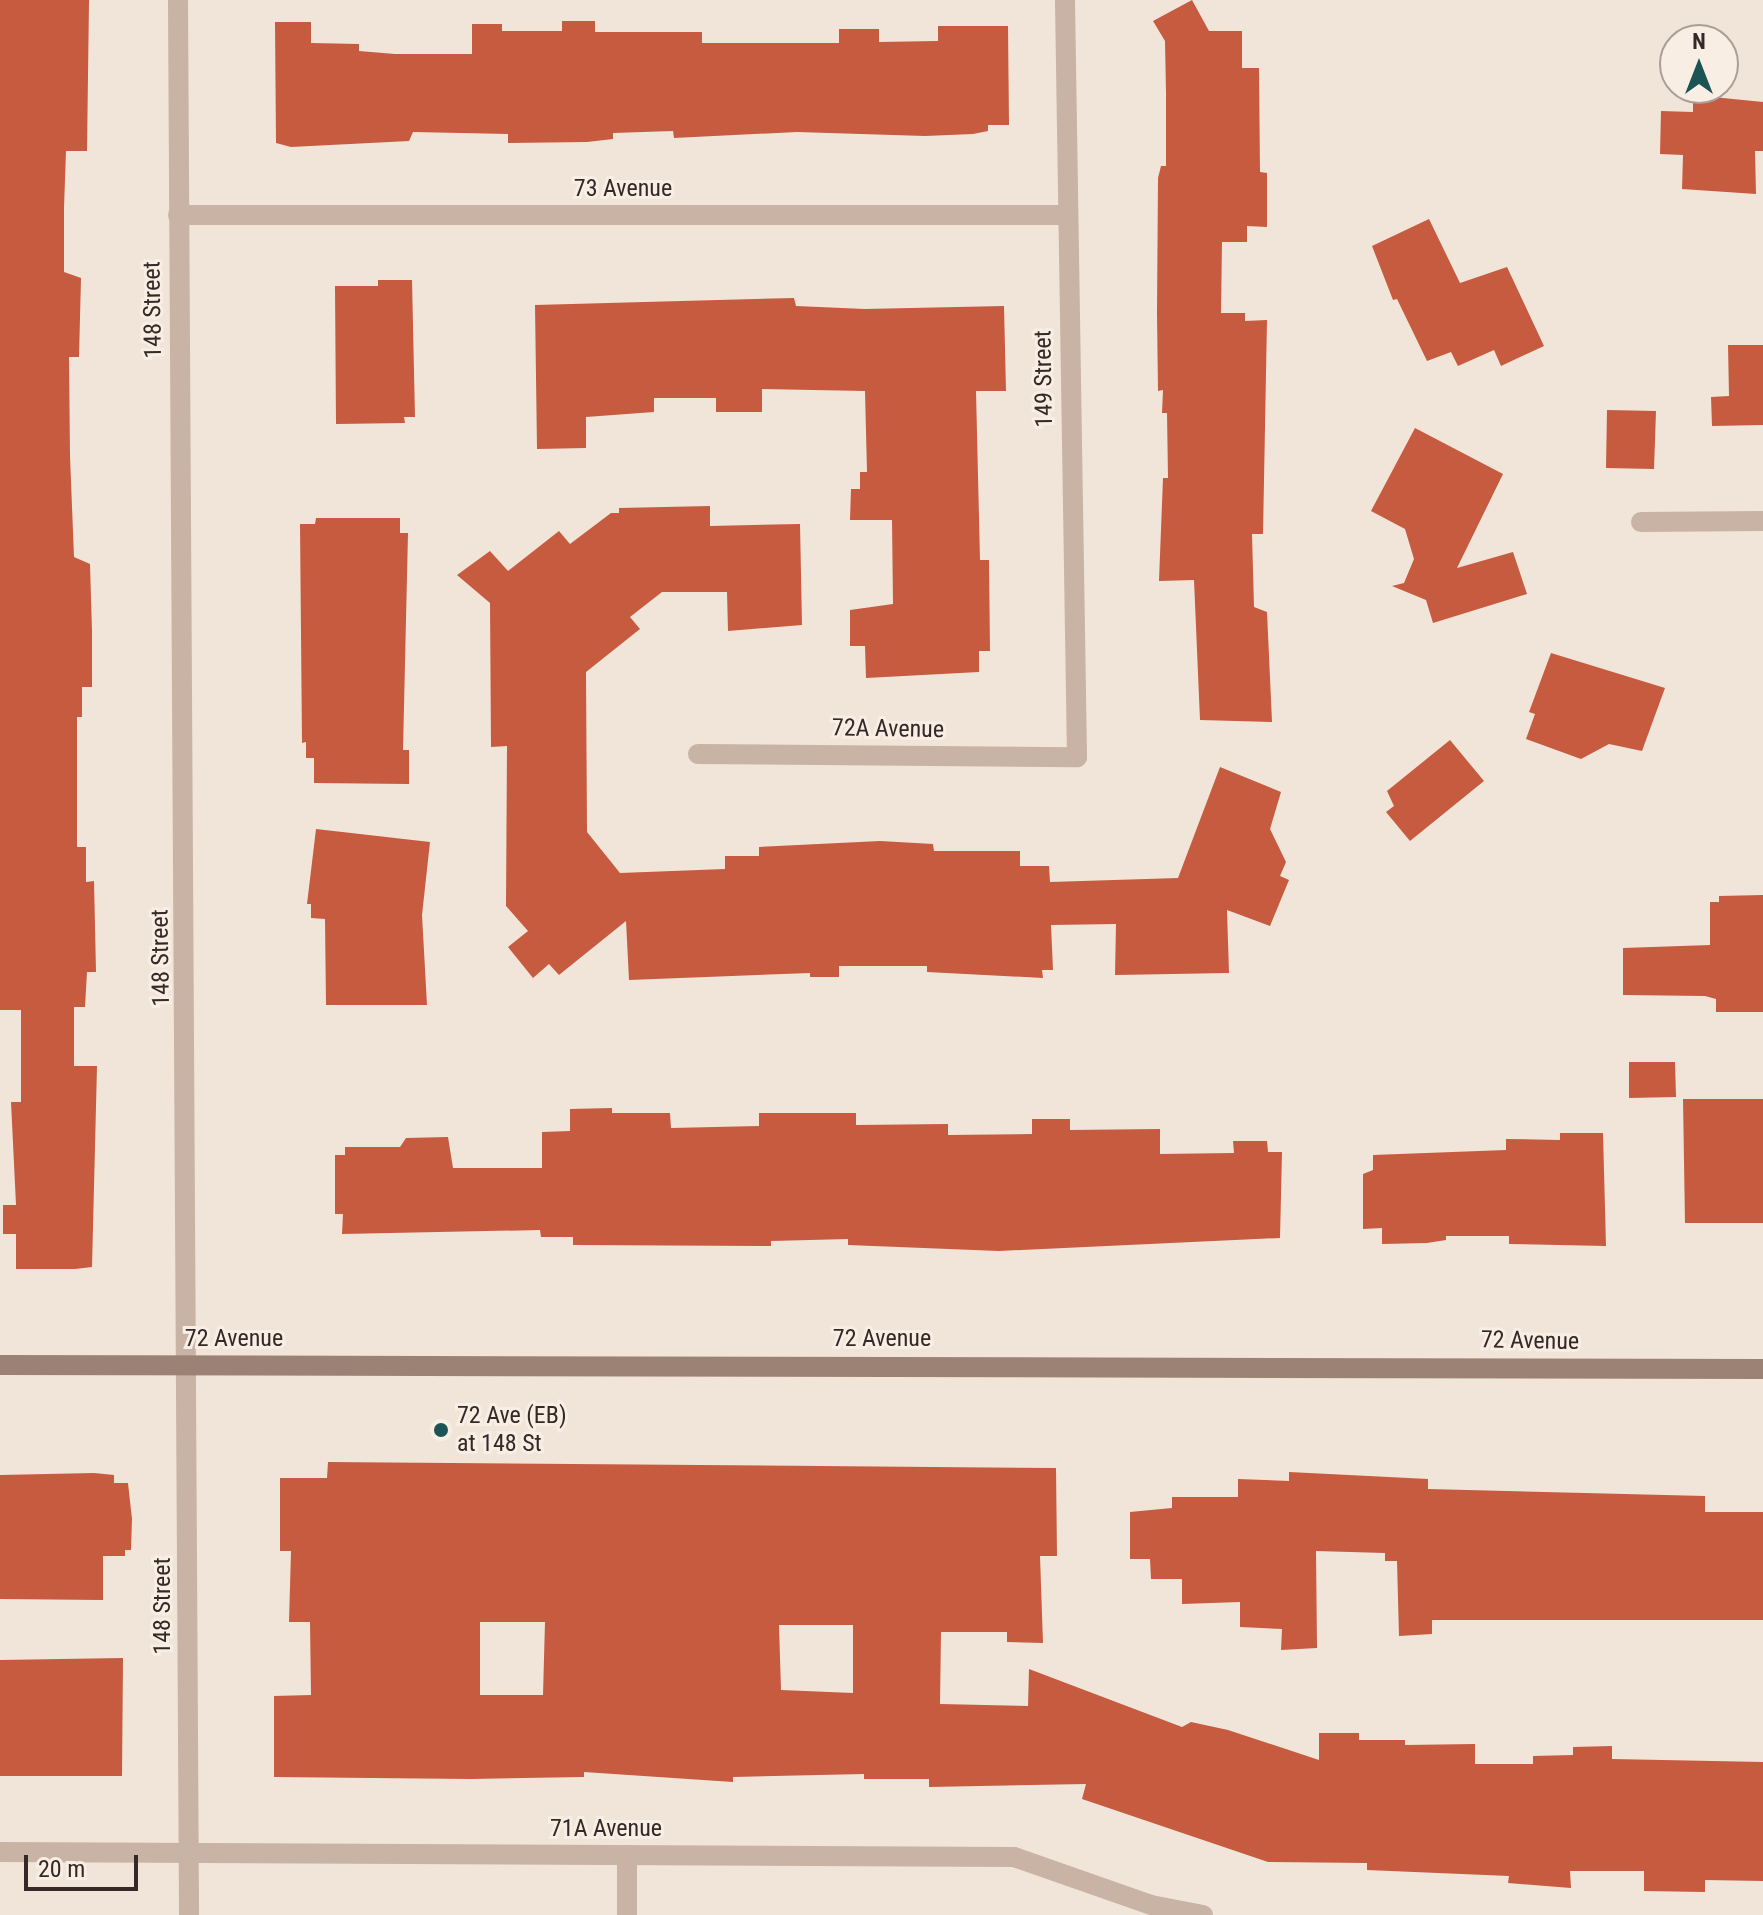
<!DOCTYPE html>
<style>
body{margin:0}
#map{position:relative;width:1763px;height:1915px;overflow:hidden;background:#f1e4d8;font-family:"Roboto Condensed",sans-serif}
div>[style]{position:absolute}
.building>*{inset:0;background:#c65b40}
.minor>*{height:20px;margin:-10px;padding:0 10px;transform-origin:10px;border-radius:10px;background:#c8b3a4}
.tertiary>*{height:20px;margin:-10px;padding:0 10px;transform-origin:10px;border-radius:10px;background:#c8b3a4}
.secondary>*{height:20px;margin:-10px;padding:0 10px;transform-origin:10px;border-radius:10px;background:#9c8275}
.dots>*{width:22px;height:22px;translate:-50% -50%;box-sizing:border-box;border:4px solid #f9eee4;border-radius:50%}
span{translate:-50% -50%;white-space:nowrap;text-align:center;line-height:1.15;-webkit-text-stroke:6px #f9eee4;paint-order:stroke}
.street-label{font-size:24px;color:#342926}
.poi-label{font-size:24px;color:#342926}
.left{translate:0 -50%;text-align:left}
.north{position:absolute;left:1659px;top:24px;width:80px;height:80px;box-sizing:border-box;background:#f9eee4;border:2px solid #aa9f98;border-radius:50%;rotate:0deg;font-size:22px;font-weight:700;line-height:32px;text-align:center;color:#342926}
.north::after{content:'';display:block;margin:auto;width:28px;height:36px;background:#1c5455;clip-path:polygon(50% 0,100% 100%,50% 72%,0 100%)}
.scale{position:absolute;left:24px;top:1855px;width:114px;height:36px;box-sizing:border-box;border:4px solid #342926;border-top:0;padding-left:10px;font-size:24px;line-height:28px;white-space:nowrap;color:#342926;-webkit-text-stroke:6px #f9eee4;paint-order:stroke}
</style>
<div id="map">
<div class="building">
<i style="clip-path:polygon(0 0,89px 0,87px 151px,66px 151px,64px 208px,64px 272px,81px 278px,79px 357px,69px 357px,70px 456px,74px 557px,90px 564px,92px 631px,92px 687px,82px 687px,82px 717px,77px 717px,77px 847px,86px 847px,86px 882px,94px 881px,96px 972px,87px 972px,85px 1007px,74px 1007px,74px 1066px,97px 1066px,92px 1267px,75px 1269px,16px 1269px,16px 1234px,3px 1234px,3px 1205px,16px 1205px,11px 1102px,21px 1102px,21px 1010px,0 1010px)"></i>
<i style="clip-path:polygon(1192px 0,1209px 31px,1242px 31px,1242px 68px,1259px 68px,1260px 172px,1267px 173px,1267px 227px,1247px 226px,1247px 242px,1222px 242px,1221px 313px,1245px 313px,1245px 321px,1267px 320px,1263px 534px,1252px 534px,1254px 607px,1267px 612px,1272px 722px,1200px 720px,1194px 580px,1159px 581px,1163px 478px,1168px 478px,1167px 413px,1162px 413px,1163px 390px,1158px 391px,1157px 313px,1158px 178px,1161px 166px,1166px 166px,1166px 93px,1165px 41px,1153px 21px)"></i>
<i style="clip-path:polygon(562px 21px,595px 21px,595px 32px,702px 32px,702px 43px,839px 43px,839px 29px,879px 29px,879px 42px,938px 41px,938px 26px,1008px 26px,1009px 125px,988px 125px,988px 131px,973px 134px,925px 136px,797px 132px,674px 138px,673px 131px,613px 133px,613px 139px,587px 142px,508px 143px,508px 134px,413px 132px,409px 141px,291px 147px,276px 143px,275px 22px,311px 22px,311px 43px,359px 44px,359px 51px,395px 54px,472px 54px,472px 24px,502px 24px,502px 31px,562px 31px)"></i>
<i style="clip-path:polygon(1693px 95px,1763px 102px,1763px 151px,1755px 151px,1756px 194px,1682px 189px,1683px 155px,1660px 154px,1661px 111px,1693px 112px)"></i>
<i style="clip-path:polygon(1429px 219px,1460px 283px,1507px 267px,1544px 346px,1501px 366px,1494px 350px,1458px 366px,1451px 352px,1427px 361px,1397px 299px,1393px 300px,1372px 246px)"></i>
<i style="clip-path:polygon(378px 280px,412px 280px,415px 417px,404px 417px,405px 423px,336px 424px,335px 286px,378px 286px)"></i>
<i style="clip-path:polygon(794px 298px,796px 306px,865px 309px,1004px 306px,1006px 391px,976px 391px,980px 560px,989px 560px,990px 651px,979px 651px,979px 672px,866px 678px,865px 646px,850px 646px,850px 610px,893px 604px,892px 520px,850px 520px,851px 489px,860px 489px,860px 472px,867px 472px,865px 391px,762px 389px,762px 412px,716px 412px,716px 398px,654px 398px,654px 412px,586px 417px,586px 448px,537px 449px,535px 305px)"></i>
<i style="clip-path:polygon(1728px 345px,1763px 345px,1763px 425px,1712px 426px,1711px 397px,1729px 396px)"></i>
<i style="clip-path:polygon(1607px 410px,1656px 411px,1654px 469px,1606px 468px)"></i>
<i style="clip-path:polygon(1415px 428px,1503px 474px,1457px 568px,1513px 552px,1527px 594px,1433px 623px,1426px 600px,1392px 586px,1404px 583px,1414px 559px,1405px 529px,1371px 511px)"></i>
<i style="clip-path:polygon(710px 506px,710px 526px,800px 524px,802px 625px,728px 631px,727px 592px,662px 592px,630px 617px,640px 629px,586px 672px,587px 832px,620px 873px,725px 869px,725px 856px,759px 856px,759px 847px,880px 841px,933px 844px,934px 851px,1020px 851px,1020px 866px,1049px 866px,1050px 882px,1178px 878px,1220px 767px,1281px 792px,1270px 829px,1286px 862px,1280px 876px,1289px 880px,1270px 926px,1227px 910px,1229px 973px,1115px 975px,1116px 924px,1051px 925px,1053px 970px,1042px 970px,1043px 978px,927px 972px,927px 966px,839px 966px,839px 977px,810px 977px,810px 973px,629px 980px,626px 921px,559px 975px,549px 964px,533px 978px,508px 947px,528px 931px,506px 906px,507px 746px,491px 747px,490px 603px,457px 575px,490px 551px,508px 571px,559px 531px,570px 544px,611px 513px,619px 513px,619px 508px)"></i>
<i style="clip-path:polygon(316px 518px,400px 518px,400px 533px,408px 533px,403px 750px,409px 750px,409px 784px,314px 783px,314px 758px,306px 758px,306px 742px,302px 743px,300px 524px,315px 524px)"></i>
<i style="clip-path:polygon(1551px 653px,1665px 688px,1642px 751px,1609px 744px,1581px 759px,1526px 739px,1535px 714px,1529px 712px)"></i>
<i style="clip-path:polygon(1450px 740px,1484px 781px,1410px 841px,1386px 812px,1394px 806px,1387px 791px)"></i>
<i style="clip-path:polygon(316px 829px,430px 842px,422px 915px,427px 1005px,326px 1005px,325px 919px,311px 918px,311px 904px,307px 904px)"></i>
<i style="clip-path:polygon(1763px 895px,1763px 1012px,1716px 1012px,1716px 999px,1705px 996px,1623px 995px,1623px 948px,1710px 945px,1710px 902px,1719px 902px,1719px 896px)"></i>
<i style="clip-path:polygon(1629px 1062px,1675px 1062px,1676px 1097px,1629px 1098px)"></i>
<i style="clip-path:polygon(1683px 1099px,1763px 1099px,1763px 1223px,1685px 1223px)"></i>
<i style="clip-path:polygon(612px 1108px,612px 1113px,670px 1113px,671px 1128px,759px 1126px,759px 1113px,856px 1113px,856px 1125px,948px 1124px,948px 1135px,1032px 1134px,1032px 1119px,1070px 1119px,1070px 1130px,1160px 1129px,1160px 1154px,1234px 1153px,1233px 1141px,1267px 1141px,1268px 1152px,1282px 1152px,1280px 1238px,999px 1251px,848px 1245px,848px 1239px,771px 1241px,771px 1246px,573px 1245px,573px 1237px,541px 1237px,540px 1230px,342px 1234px,343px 1214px,335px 1214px,335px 1155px,345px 1155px,345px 1147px,400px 1147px,406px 1138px,448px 1137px,453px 1168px,542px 1168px,542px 1132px,570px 1131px,570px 1109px)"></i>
<i style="clip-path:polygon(1560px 1133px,1603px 1133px,1606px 1246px,1509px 1244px,1509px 1236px,1446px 1236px,1446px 1240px,1427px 1243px,1382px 1244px,1382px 1228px,1363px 1229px,1363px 1174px,1373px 1170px,1373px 1155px,1506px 1150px,1506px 1139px,1560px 1140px)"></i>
<i style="clip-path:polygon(evenodd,328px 1462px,1056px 1468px,1057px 1556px,1040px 1556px,1043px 1643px,1007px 1642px,1007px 1632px,941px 1632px,940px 1704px,1028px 1706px,1029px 1669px,1182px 1727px,1191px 1722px,1228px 1730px,1319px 1760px,1319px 1733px,1359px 1733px,1359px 1740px,1405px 1740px,1405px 1745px,1475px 1744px,1475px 1764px,1533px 1764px,1533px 1756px,1573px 1755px,1573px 1747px,1612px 1746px,1612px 1759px,1763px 1762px,1763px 1881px,1705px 1880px,1705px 1892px,1644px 1891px,1644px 1871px,1570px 1871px,1571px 1888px,1508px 1883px,1509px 1876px,1367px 1870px,1367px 1863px,1268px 1862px,1082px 1799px,1086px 1784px,929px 1787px,929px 1779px,864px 1779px,864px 1774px,733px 1777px,733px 1782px,584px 1772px,584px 1777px,471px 1779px,274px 1777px,274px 1696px,311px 1695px,310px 1622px,289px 1622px,291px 1551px,280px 1551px,280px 1478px,327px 1478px,328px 1462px,480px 1622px,545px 1622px,543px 1695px,480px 1695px,480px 1622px,328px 1462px,779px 1625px,853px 1625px,853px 1693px,781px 1690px,779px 1625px)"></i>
<i style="clip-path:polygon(1289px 1472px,1428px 1479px,1428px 1489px,1705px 1496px,1705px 1512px,1763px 1512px,1763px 1620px,1432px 1620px,1432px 1634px,1399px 1636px,1397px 1561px,1385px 1561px,1385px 1553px,1316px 1551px,1317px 1648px,1281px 1650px,1282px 1629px,1240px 1627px,1240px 1602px,1182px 1604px,1182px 1579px,1151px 1579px,1150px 1559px,1130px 1559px,1130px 1512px,1172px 1508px,1172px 1497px,1238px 1497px,1238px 1479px,1289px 1481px)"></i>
<i style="clip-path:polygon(94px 1473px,114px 1475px,114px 1483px,128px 1483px,132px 1519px,131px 1550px,125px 1550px,125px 1556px,103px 1556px,103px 1600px,0 1599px,0 1475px)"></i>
<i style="clip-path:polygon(123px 1658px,122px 1776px,0 1776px,0 1660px)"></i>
</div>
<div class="minor">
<i style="left:178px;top:215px;width:889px"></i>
<i style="left:1641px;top:522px;width:122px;rotate:-0.5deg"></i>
<i style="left:698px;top:754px;width:379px;rotate:0.5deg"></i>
<i style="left:1077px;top:757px;width:757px;rotate:-90.91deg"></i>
<i style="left:0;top:1852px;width:1014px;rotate:0.28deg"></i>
<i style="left:1014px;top:1857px;width:145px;rotate:19.3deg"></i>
<i style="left:1151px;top:1905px;width:53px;rotate:10.9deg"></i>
<i style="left:627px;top:1855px;width:60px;rotate:90deg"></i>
</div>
<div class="tertiary">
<i style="left:178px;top:0;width:1915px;rotate:89.67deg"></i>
</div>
<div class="secondary">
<i style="left:0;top:1365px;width:1763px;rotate:0.13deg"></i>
</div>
<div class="dots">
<i style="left:441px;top:1430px;background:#1c5455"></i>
</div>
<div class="street-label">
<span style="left:623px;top:189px">73 Avenue</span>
<span style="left:153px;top:310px;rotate:-91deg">148 Street</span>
<span style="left:1044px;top:379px;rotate:-91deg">149 Street</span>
<span style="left:888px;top:729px;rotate:1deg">72A Avenue</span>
<span style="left:161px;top:958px;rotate:-91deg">148 Street</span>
<span style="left:234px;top:1339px">72 Avenue</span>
<span style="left:882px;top:1339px">72 Avenue</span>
<span style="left:1530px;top:1341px;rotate:1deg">72 Avenue</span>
<span style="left:163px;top:1606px;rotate:-90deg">148 Street</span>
<span style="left:606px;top:1829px">71A Avenue</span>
</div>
<div class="poi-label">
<span class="left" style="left:457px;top:1430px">72 Ave (EB)<br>at 148 St</span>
</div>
<div class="north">N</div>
<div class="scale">20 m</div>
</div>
